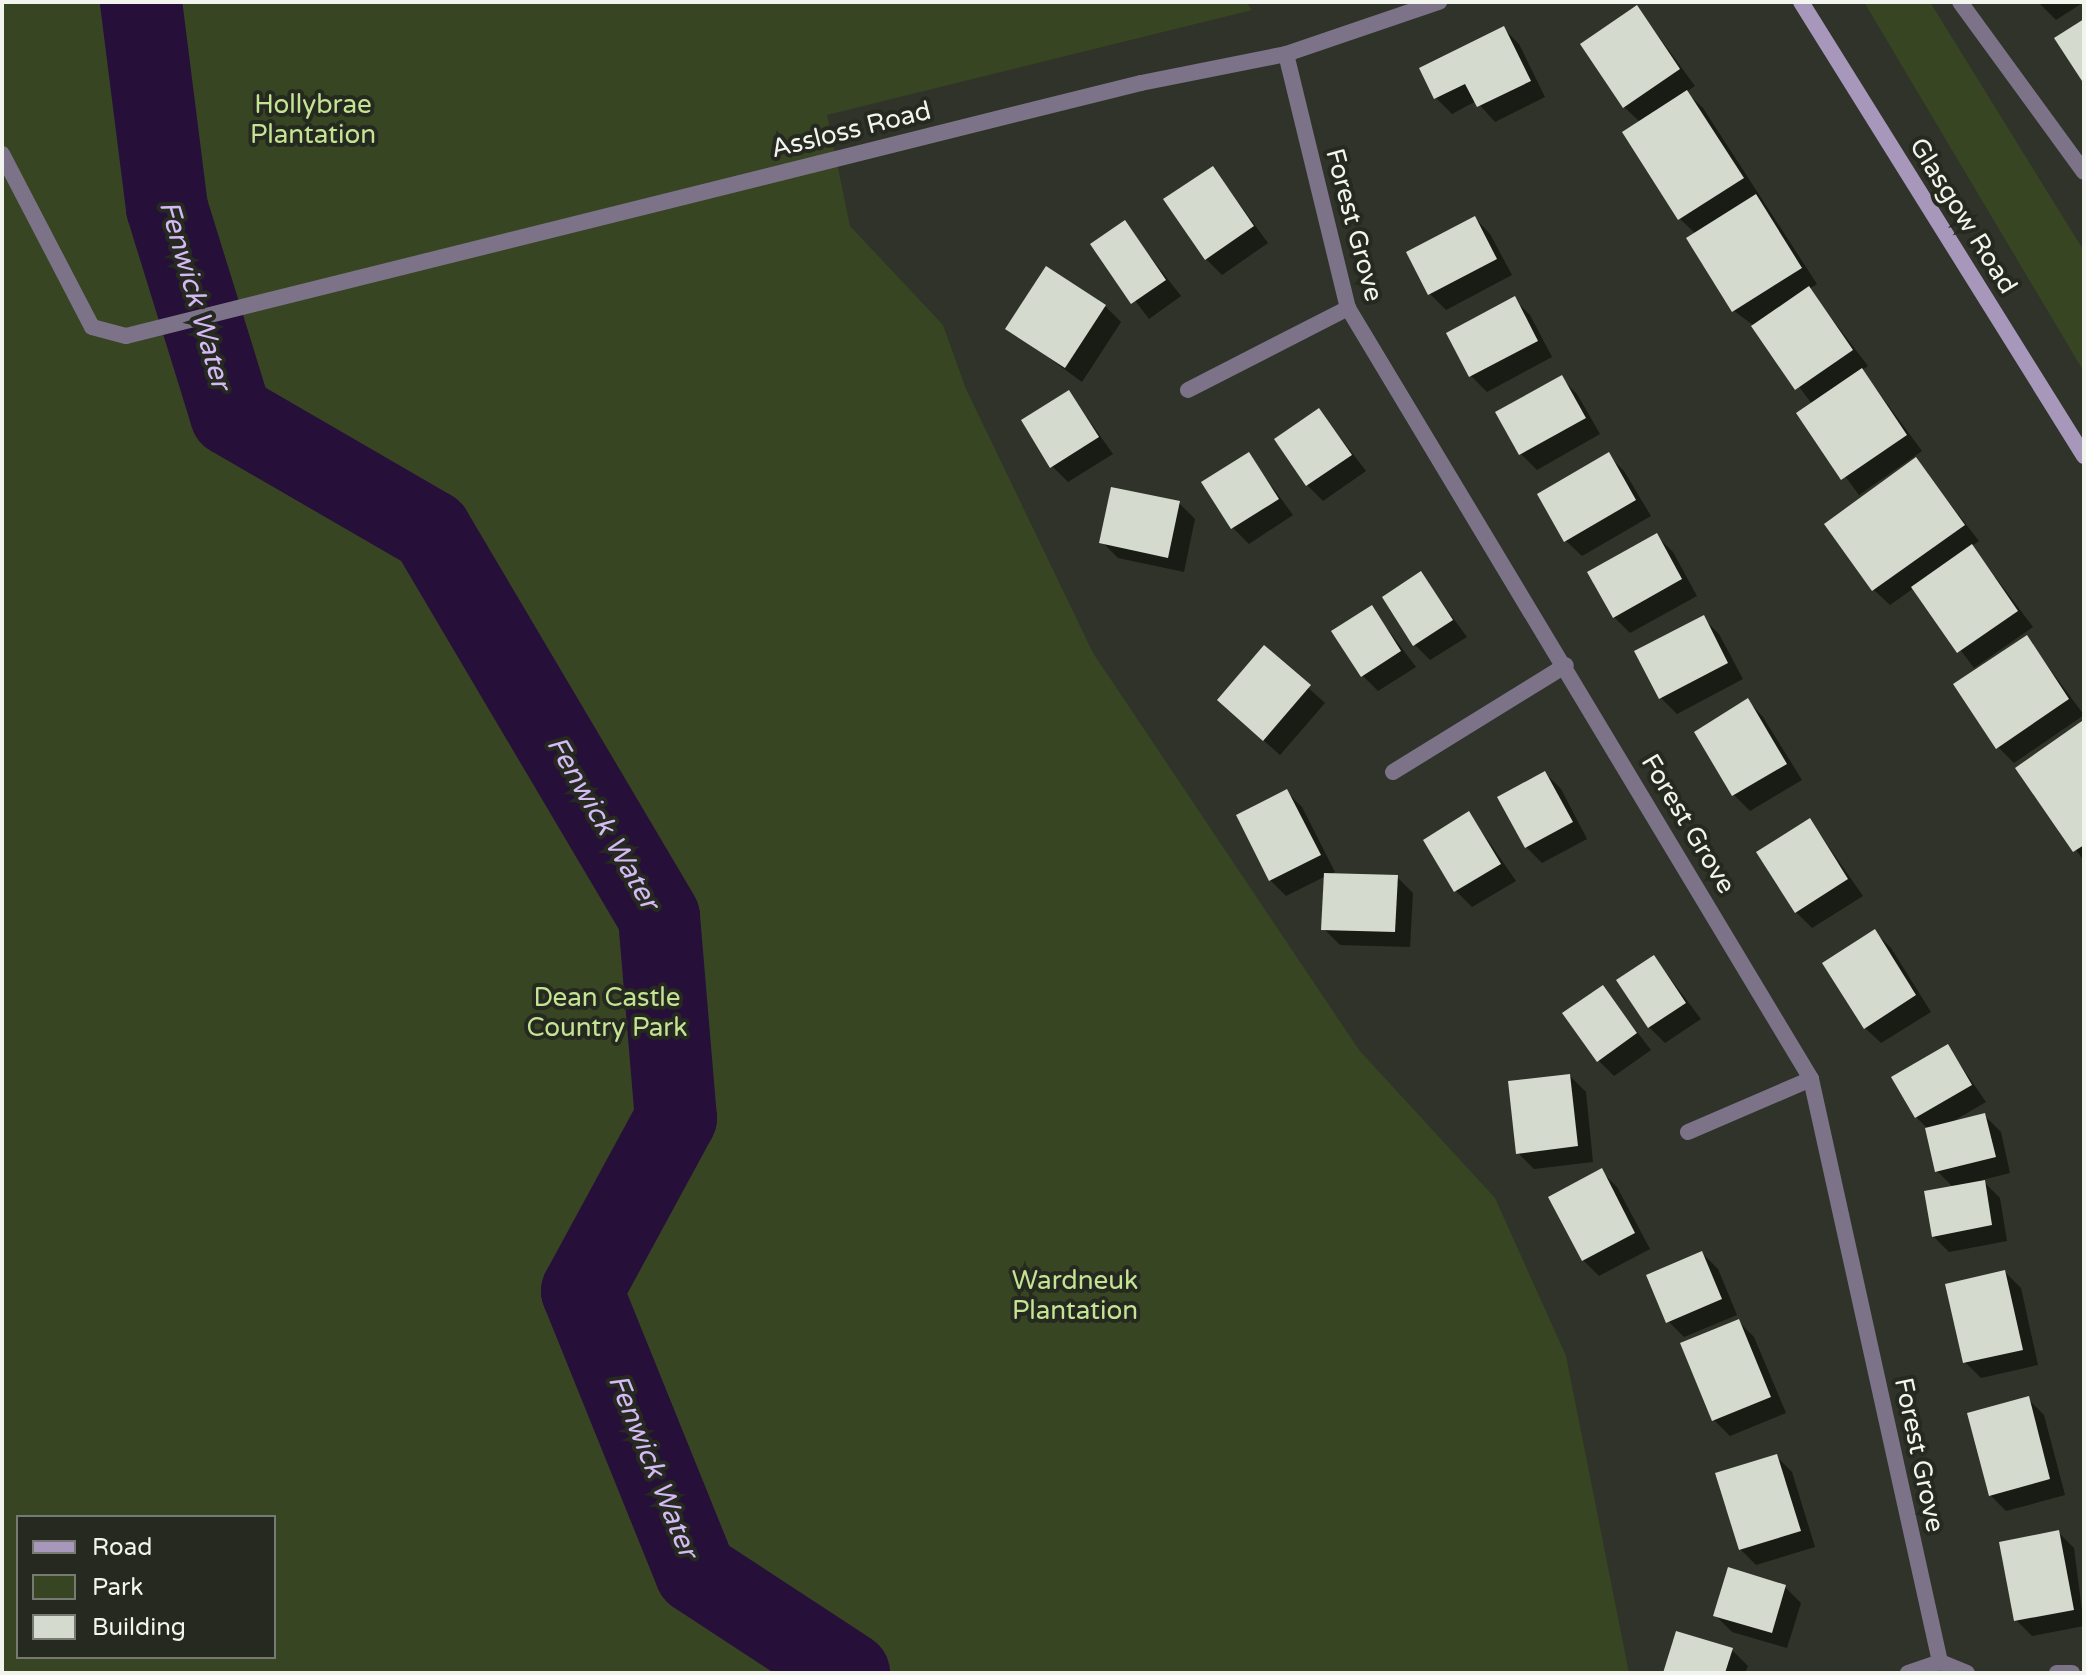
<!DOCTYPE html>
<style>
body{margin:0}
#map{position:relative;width:2086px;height:1675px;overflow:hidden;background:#2f3329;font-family:"Varela Round",sans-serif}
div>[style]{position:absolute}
.green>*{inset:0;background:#384523}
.shadow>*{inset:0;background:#0007}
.river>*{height:82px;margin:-41px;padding:0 41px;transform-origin:41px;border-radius:41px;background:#260f39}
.building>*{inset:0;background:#d4dacd}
.street>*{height:16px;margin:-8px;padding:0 8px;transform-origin:8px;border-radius:8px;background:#7d7389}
.secondary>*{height:16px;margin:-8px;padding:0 8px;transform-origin:8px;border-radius:8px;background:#a797ba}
span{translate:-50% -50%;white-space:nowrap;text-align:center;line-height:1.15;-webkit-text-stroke:8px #25291f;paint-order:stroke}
.park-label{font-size:26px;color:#c4e393}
.street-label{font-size:26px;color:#f2f4ee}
.water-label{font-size:28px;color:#d5b9f5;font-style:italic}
.frame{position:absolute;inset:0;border:4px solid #f2f4ee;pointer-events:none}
.legend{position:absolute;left:16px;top:1515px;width:260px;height:144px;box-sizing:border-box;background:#25291f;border:2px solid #777a72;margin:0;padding:10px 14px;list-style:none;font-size:24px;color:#f2f4ee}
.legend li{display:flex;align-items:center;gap:16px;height:40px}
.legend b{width:40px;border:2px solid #777a72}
</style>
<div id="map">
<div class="green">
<i style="clip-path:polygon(evenodd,2px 2px,1246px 2px,1252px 10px,827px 115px,850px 226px,943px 325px,966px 389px,1093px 653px,1359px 1050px,1495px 1198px,1566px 1356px,1629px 1673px,2px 1673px,2px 2px,18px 1517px,274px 1517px,274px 1657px,18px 1657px,18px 1517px)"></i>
<i style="clip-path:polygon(1864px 2px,1930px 2px,2084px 251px,2084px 372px)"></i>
</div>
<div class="shadow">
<i style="clip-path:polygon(2038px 2px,2084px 2px,2056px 20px)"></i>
<i style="clip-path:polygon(1637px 7px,1695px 86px,1686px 92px,1703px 108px,1817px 284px,1809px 289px,1868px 366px,1862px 370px,1922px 451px,1859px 495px,1799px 414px,1812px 404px,1753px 325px,1734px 311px,1689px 239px,1696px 234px,1680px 219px,1640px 122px,1624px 107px)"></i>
<i style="clip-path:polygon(1503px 28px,1519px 44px,1545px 97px,1495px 122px,1476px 101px,1452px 114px,1436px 98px)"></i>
<i style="clip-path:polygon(1213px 168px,1268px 243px,1222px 275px,1206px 259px)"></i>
<i style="clip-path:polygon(1475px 218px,1490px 234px,1512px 275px,1446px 310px,1430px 294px,1409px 253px)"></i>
<i style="clip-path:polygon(1124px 223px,1181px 296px,1149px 319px,1093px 245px)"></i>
<i style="clip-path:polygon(1514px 299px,1530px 315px,1552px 357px,1487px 392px,1471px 376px)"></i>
<i style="clip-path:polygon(1105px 306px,1121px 322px,1082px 382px,1008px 328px)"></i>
<i style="clip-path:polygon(1561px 378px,1577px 394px,1600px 434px,1537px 470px,1521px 454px)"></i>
<i style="clip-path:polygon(1069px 392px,1113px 454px,1068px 482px,1052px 466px)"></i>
<i style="clip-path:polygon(1319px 410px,1366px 471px,1323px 501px,1307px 485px)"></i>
<i style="clip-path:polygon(1248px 454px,1293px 515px,1249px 544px,1233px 528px)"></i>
<i style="clip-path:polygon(1608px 455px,1624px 471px,1651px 516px,1582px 556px,1566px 541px)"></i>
<i style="clip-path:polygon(1916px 460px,1979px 541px,1972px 546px,2033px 627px,1974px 668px,1914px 588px,1890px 605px,1874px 590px)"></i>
<i style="clip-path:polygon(1179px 503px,1195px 519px,1184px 572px,1118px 558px,1102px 542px)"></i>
<i style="clip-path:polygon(1657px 536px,1673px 552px,1697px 596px,1630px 633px,1614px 617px)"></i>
<i style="clip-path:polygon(1421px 574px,1467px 637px,1430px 660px,1414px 644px)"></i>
<i style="clip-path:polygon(1371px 607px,1416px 667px,1378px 691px,1362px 675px)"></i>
<i style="clip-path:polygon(1703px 618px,1719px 634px,1743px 679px,1677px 714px,1661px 698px,1637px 652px)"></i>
<i style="clip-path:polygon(2027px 638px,2084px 715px,2014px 763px,1998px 747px)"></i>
<i style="clip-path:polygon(1264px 648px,1325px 703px,1280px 755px,1235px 715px)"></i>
<i style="clip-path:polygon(1748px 701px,1763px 717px,1802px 780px,1750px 811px,1734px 795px,1696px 732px)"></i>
<i style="clip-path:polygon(2082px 723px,2084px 726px,2084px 861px,2018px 768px)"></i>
<i style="clip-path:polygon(1545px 773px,1561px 789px,1587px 839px,1542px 863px,1526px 847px)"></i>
<i style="clip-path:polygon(1286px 791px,1302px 807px,1335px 872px,1329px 875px,1397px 877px,1413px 893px,1410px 947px,1340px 945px,1324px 929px,1326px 876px,1286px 896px,1270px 880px)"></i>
<i style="clip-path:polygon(1469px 813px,1516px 881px,1472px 907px,1456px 891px,1425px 840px)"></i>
<i style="clip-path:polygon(1810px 820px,1863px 896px,1812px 928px,1796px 912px)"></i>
<i style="clip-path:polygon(1875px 932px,1891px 948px,1931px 1012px,1881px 1043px,1865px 1028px)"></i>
<i style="clip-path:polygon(1654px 957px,1701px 1019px,1665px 1043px,1649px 1027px)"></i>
<i style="clip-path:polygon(1603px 988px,1651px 1050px,1614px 1076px,1599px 1061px)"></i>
<i style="clip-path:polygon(1948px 1047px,1986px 1102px,1950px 1123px,1985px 1116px,2001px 1132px,2010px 1173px,1982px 1180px,2000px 1198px,2007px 1241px,1949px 1252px,1933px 1236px,1954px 1188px,1937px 1171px,1926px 1127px,1916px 1117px)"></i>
<i style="clip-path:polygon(1570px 1076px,1586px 1092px,1593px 1162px,1534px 1169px,1518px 1153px)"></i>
<i style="clip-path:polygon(1601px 1171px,1617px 1187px,1650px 1249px,1599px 1276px,1583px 1260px)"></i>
<i style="clip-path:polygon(1702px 1253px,1718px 1269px,1737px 1315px,1684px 1337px,1668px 1321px)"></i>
<i style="clip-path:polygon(2005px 1272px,2021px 1288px,2038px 1365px,1981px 1378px,1965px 1362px)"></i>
<i style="clip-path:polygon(1738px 1321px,1754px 1337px,1786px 1413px,1730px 1436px,1714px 1420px)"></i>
<i style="clip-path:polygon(2028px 1399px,2044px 1415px,2065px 1495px,2006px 1511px,1990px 1495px)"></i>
<i style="clip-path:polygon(1776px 1456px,1792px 1472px,1815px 1547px,1756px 1565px,1740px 1549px)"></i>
<i style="clip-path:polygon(2058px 1532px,2074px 1548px,2084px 1626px,2032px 1636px,2016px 1620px)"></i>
<i style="clip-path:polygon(1785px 1587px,1801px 1603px,1787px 1648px,1732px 1632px,1716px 1616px)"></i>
<i style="clip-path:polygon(1732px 1650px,1748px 1666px,1745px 1673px,1665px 1673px)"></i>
</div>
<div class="river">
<i style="left:141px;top:2px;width:208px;rotate:82.8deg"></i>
<i style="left:167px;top:208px;width:217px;rotate:72.8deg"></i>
<i style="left:231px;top:415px;width:231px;rotate:30.1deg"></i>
<i style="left:431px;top:531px;width:448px;rotate:59.4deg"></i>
<i style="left:659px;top:917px;width:202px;rotate:85.2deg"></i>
<i style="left:676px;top:1118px;width:197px;rotate:118.5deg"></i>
<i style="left:582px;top:1291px;width:304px;rotate:68deg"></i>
<i style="left:696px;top:1573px;width:183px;rotate:33.2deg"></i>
</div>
<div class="building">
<i style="clip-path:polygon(1637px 5px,1680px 69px,1623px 108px,1580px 44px)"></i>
<i style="clip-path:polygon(2084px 19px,2084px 84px,2054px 38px)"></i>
<i style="clip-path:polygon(1504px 26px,1531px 81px,1477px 107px,1465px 84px,1434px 99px,1419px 68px)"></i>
<i style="clip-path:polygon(1687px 90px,1744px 178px,1678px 220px,1622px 132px)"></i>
<i style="clip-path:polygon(1213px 166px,1254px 226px,1205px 260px,1163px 199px)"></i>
<i style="clip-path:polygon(1756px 194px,1802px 268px,1732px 312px,1686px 238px)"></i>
<i style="clip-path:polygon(1475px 216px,1497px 259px,1428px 295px,1406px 252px)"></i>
<i style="clip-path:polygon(1125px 220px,1166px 280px,1131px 304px,1090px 244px)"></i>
<i style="clip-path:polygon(1046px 266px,1106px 305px,1065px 368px,1005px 329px)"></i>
<i style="clip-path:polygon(1809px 286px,1853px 350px,1795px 390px,1751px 326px)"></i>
<i style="clip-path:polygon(1515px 296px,1538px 341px,1469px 377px,1446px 333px)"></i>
<i style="clip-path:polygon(1862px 368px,1907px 435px,1841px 480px,1796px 413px)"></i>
<i style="clip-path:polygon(1562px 375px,1586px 418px,1519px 455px,1495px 412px)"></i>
<i style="clip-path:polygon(1069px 390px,1099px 437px,1050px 468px,1021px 420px)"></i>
<i style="clip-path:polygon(1319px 408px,1352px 455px,1306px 486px,1274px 439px)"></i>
<i style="clip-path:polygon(1249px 452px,1279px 499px,1231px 529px,1201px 482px)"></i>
<i style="clip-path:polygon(1609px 452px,1636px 500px,1564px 542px,1537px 494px)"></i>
<i style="clip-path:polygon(1916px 457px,1965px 525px,1872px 591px,1824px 524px)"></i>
<i style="clip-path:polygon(1111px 487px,1180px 501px,1168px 558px,1099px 543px)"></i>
<i style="clip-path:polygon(1657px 533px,1682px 579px,1613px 618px,1587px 572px)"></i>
<i style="clip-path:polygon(1972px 544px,2018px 611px,1957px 653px,1911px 587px)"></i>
<i style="clip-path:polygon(1421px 571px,1453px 620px,1413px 646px,1382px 597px)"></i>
<i style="clip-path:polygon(1372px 605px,1401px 651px,1361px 677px,1331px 631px)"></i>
<i style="clip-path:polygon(1704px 615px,1728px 663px,1659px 699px,1634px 651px)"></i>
<i style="clip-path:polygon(2027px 635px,2069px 699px,1996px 749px,1953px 684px)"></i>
<i style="clip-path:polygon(1264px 645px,1311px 685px,1263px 741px,1217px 700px)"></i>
<i style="clip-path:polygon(1748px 698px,1787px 764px,1732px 796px,1694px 732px)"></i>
<i style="clip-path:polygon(2082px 721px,2084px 845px,2073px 852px,2015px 768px)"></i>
<i style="clip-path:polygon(1545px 771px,1573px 822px,1525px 848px,1497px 797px)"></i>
<i style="clip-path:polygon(1287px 789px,1321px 855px,1269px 881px,1236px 815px)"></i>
<i style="clip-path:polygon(1469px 811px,1501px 864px,1454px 892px,1423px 840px)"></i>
<i style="clip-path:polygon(1810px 818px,1848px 879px,1795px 913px,1756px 852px)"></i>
<i style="clip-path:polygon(1324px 873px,1398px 875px,1395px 932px,1321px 930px)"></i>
<i style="clip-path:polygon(1875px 929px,1916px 995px,1864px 1029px,1822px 963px)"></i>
<i style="clip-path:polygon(1654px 955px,1686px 1003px,1648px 1028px,1616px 980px)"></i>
<i style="clip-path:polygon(1603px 985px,1637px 1033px,1597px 1062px,1562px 1013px)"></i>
<i style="clip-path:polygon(1948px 1044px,1972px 1085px,1915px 1118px,1891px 1077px)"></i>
<i style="clip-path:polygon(1570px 1074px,1578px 1146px,1516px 1154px,1508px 1081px)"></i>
<i style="clip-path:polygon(1985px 1113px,1996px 1157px,1935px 1172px,1925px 1128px)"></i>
<i style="clip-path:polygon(1602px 1168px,1635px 1233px,1582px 1261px,1548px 1197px)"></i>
<i style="clip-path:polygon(1985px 1180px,1992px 1225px,1932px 1237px,1924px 1191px)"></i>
<i style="clip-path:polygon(1702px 1251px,1722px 1299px,1666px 1323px,1646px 1275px)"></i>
<i style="clip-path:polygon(2005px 1270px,2023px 1350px,1963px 1363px,1945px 1284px)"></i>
<i style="clip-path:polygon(1739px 1319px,1771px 1397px,1712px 1421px,1680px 1343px)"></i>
<i style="clip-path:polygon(2029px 1396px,2050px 1479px,1989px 1496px,1967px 1413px)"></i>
<i style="clip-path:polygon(1777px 1454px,1801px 1531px,1739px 1550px,1715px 1473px)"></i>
<i style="clip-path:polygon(2059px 1530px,2074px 1610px,2014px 1621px,1999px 1542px)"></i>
<i style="clip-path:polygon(1728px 1567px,1786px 1585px,1772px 1633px,1713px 1616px)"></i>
<i style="clip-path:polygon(1676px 1631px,1733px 1648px,1725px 1673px,1663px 1673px)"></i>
</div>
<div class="street">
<i style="left:1960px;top:2px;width:210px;rotate:53.9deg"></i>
<i style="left:1286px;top:54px;width:261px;rotate:76.3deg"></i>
<i style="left:1348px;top:308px;width:899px;rotate:59.01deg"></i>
<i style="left:1811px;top:1079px;width:597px;rotate:77.52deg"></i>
<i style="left:1940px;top:1662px;width:34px;rotate:161deg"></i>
<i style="left:2px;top:154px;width:195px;rotate:62.5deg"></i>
<i style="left:92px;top:327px;width:35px;rotate:15deg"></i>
<i style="left:126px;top:336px;width:1046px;rotate:-14deg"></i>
<i style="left:1141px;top:83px;width:148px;rotate:-11.3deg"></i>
<i style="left:1286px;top:54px;width:162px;rotate:-18.8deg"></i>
<i style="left:1188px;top:390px;width:180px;rotate:-27.1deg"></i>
<i style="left:1393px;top:772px;width:203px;rotate:-31.7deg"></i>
<i style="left:1688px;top:1132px;width:134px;rotate:-23.3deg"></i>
<i style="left:1940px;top:1662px;width:29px;rotate:22deg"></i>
<i style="left:2057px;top:1673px;width:15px"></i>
</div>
<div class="secondary">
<i style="left:1801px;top:2px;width:535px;rotate:58.06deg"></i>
</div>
<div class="park-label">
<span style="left:313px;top:120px">Hollybrae<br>Plantation</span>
<span style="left:607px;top:1013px">Dean Castle<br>Country Park</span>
<span style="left:1075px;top:1296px">Wardneuk<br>Plantation</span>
</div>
<div class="street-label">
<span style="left:851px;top:130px;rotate:-14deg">Assloss Road</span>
<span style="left:1963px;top:216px;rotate:58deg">Glasgow Road</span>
<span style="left:1354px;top:225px;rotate:75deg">Forest Grove</span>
<span style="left:1688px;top:824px;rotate:59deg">Forest Grove</span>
<span style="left:1919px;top:1455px;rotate:78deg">Forest Grove</span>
</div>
<div class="water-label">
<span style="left:195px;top:295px;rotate:74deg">Fenwick Water</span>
<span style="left:603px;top:823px;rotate:60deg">Fenwick Water</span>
<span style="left:653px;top:1466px;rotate:68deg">Fenwick Water</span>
</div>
<div class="frame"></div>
<ul class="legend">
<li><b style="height:10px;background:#a797ba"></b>Road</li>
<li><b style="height:22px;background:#384523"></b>Park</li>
<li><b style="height:22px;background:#d4dacd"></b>Building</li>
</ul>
</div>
